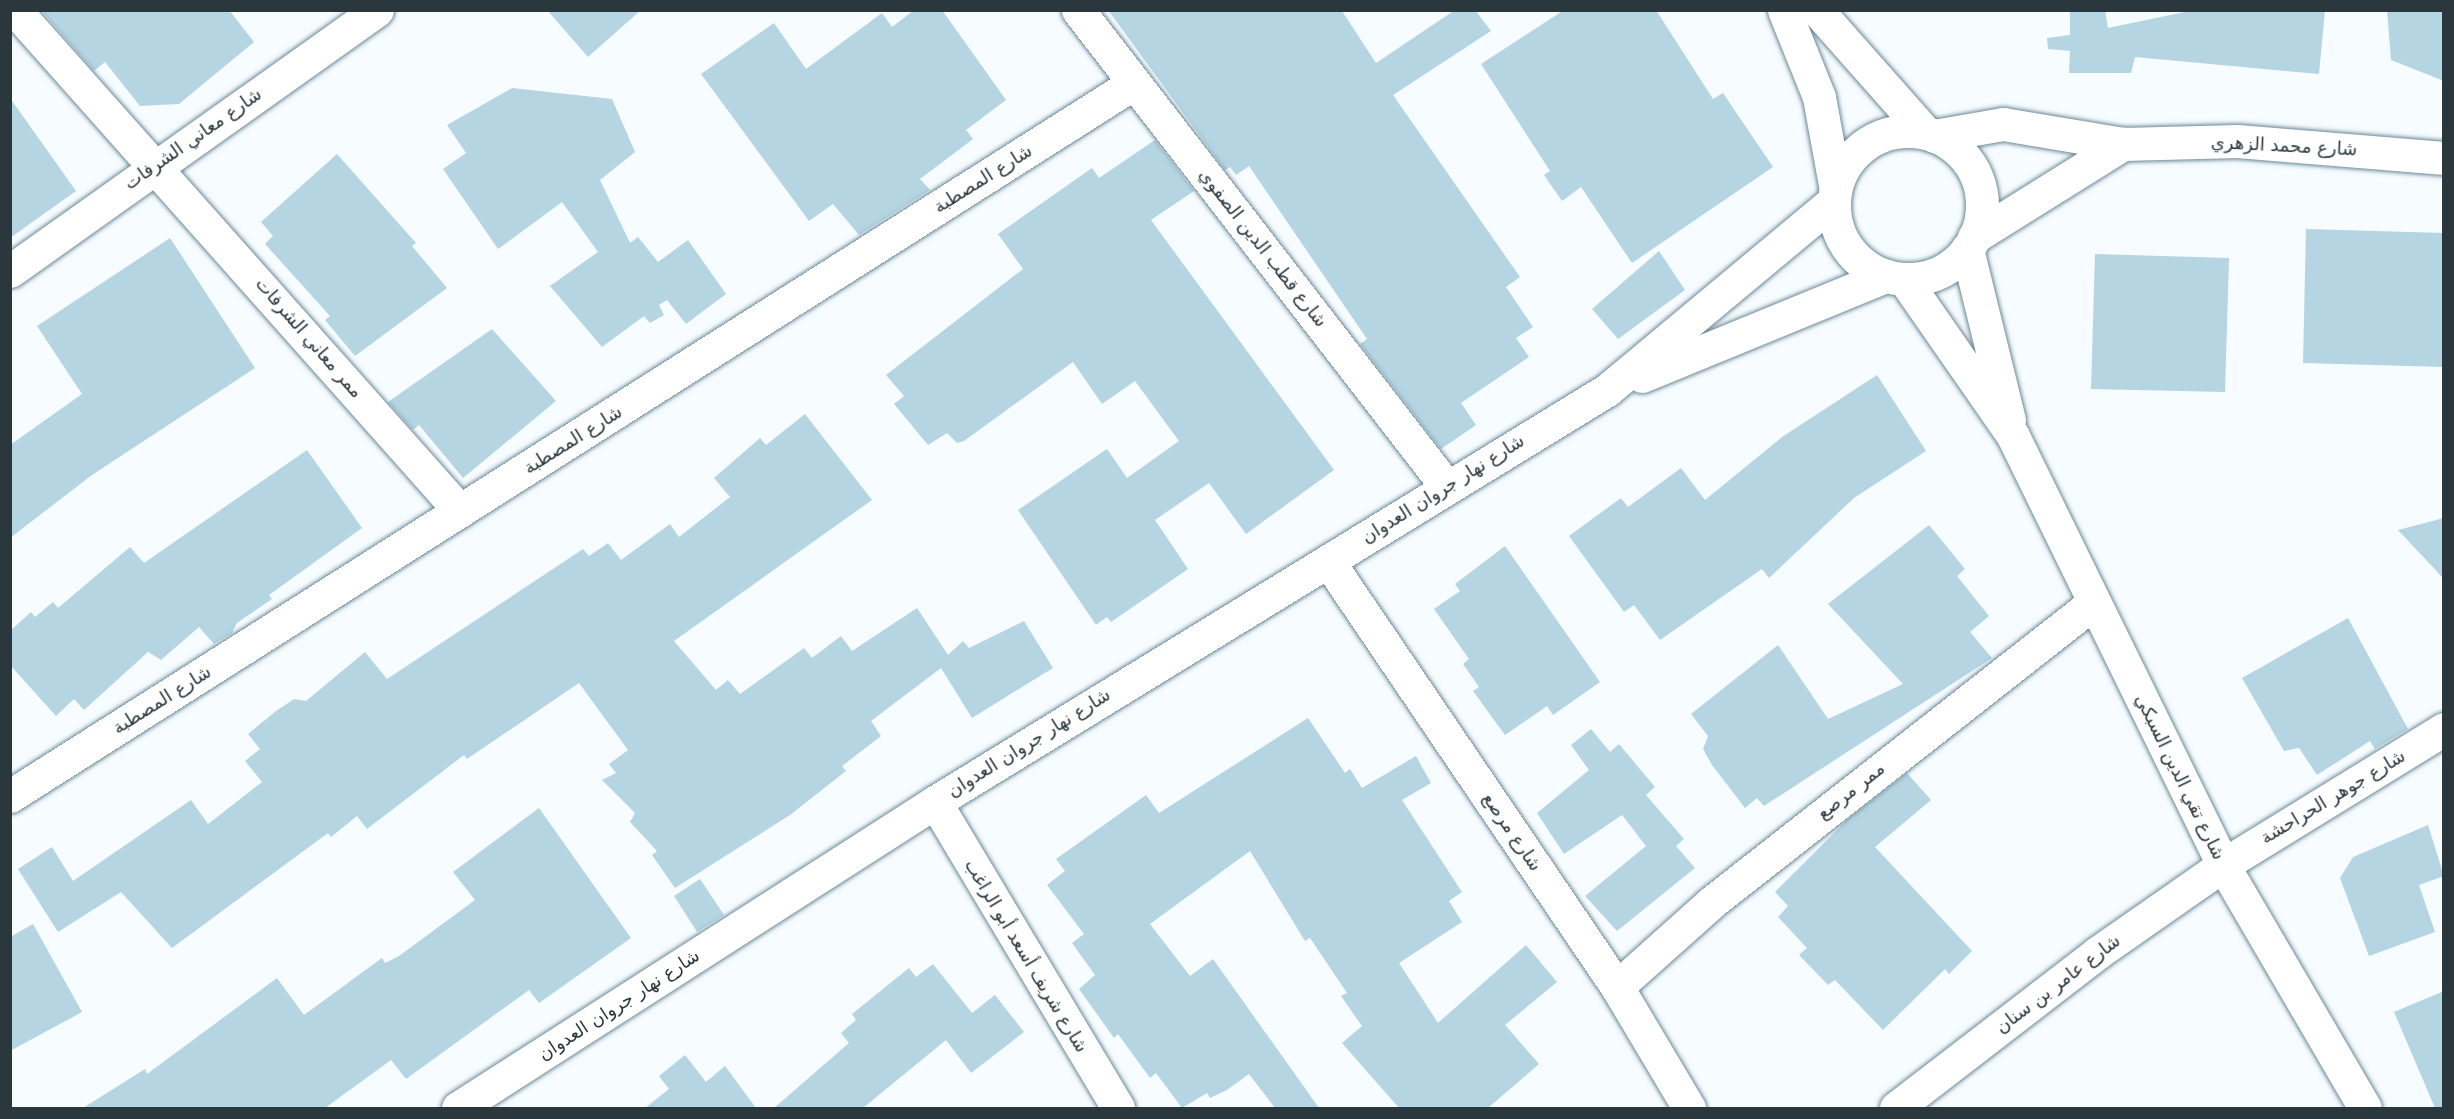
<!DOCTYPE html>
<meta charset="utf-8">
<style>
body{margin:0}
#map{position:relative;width:2454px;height:1119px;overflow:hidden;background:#f6fcff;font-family:"DejaVu Sans","Noto Naskh Arabic",sans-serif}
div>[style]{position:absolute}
.building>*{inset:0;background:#b5d5e3}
.roads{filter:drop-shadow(0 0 2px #6c8997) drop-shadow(0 0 2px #6c8997)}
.minor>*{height:33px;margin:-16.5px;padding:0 16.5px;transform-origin:16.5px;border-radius:16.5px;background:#fff}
.minor>.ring{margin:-16.5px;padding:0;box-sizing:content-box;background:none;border:33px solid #fff;border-radius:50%}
span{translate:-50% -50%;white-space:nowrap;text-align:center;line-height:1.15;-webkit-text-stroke:4.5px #fff;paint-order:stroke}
.street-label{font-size:18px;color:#2a373d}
.frame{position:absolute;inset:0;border:12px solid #2a373d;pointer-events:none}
</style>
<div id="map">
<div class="building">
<i style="clip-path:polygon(41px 10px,229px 10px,254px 42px,179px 104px,140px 106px,105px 62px,94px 71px)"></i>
<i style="clip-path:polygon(547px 10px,641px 10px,588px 57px)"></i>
<i style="clip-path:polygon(914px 10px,942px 10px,1006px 100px,966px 130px,973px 139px,920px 179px,930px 190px,859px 235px,833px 204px,809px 221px,701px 74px,774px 23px,806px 69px,882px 13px,892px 27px)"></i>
<i style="clip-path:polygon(1108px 10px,1342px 11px,1376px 63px,1455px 10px,1475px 10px,1491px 31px,1393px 95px,1520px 277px,1506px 287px,1533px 327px,1516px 338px,1529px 357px,1461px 403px,1476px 425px,1441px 449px,1360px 344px,1367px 339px,1249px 166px,1236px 175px,1230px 167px,1225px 170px)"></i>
<i style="clip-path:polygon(1564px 10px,1656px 10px,1713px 99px,1723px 93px,1773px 167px,1632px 263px,1581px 187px,1562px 201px,1544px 175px,1550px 171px,1481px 64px)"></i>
<i style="clip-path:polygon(2070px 10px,2105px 10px,2108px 28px,2194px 10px,2325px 10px,2319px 74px,2135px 57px,2131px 73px,2069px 73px,2070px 51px,2048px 49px,2047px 38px,2070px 35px)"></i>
<i style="clip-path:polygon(2387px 10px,2444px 10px,2444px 81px,2391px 60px)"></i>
<i style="clip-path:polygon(512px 88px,612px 99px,635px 152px,600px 180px,630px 243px,638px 237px,658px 262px,688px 240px,726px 294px,686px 324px,667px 300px,659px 305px,664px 315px,650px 323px,644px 316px,602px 347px,550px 286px,598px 252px,562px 202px,498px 249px,443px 169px,466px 153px,447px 125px)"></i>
<i style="clip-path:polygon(10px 98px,76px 191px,10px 238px)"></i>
<i style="clip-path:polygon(1155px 140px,1194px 191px,1151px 220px,1334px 470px,1246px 534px,1209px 483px,1155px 520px,1188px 569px,1111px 622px,1107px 617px,1096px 625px,1018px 510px,1107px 449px,1127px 478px,1179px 441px,1135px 381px,1102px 404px,1073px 362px,964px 441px,957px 443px,947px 433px,928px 445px,894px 404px,904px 396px,886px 375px,1023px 269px,998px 234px,1092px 168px,1099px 178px)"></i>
<i style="clip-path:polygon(337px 154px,416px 243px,412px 246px,447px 288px,355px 356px,325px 320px,330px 316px,265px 244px,273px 236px,261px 222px)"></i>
<i style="clip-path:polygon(2306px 229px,2444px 233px,2444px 367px,2303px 363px)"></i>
<i style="clip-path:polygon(170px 238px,255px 368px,92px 475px,10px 538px,10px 445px,82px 394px,37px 326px)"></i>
<i style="clip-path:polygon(1659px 251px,1685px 290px,1618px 339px,1592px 309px)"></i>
<i style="clip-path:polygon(2095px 254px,2229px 258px,2225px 392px,2091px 389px)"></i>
<i style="clip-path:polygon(492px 329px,556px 401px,463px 478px,419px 425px,413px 430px,388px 402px)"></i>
<i style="clip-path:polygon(1877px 375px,1926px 451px,1854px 498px,1769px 578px,1762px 569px,1660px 640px,1634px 605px,1624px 612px,1569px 536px,1621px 498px,1628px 507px,1681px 468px,1705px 500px,1782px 437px)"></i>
<i style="clip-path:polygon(805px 414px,872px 500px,674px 641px,716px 690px,728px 680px,740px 694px,804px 648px,812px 658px,841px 636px,852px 651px,917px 608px,948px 655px,963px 641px,969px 648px,1024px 621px,1053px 668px,972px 718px,941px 668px,871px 721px,881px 736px,842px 766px,846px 771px,790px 815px,675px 888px,652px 855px,657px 851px,630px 822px,635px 813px,602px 780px,616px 773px,609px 764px,628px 750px,579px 683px,467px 759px,464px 755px,367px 829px,357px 816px,331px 837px,328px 833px,172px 948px,121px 892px,58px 932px,18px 869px,52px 847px,73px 881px,191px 800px,208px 824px,262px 782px,245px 761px,260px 749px,248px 734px,276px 711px,294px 699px,306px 701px,365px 652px,387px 679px,583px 549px,589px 556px,608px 543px,621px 560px,670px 524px,679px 537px,730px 497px,714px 478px,760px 438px,766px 445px)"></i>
<i style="clip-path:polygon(307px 450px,362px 528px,269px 595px,272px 599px,237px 623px,232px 633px,214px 644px,199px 627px,161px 660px,148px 652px,84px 710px,74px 699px,56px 716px,10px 665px,10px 631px,31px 612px,35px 617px,53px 602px,58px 608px,130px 547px,144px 563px)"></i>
<i style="clip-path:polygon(2444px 518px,2444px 579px,2398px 530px)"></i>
<i style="clip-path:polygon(1929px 525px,1965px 569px,1957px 576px,1989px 616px,1970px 632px,1992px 658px,1764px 806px,1757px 798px,1745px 808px,1712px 765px,1703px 749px,1708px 736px,1691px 714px,1778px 645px,1828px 719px,1903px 684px,1828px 604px)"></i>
<i style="clip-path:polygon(1505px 546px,1600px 682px,1553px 715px,1547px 706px,1505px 735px,1473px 691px,1479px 687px,1463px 664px,1469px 659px,1434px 609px,1460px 591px,1455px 584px)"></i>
<i style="clip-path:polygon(2348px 618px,2408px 729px,2375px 749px,2370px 741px,2317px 775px,2299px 748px,2284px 751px,2242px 678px)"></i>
<i style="clip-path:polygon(1308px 718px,1345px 773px,1350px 769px,1362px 788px,1416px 756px,1431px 783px,1402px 800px,1462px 892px,1449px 901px,1462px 922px,1399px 963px,1438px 1023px,1526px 945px,1557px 982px,1505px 1025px,1539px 1064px,1488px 1108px,1399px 1108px,1342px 1043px,1362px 1026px,1341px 996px,1347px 993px,1310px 938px,1305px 941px,1250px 851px,1150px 924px,1190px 976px,1213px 959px,1319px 1108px,1275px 1108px,1249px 1074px,1227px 1090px,1210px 1098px,1207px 1093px,1182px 1108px,1156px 1073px,1150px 1078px,1118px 1034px,1114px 1038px,1079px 989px,1095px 975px,1072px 943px,1084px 934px,1047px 885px,1065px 871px,1056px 859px,1146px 795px,1159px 813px)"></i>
<i style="clip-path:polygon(1591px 729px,1610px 752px,1619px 744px,1655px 787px,1646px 795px,1684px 839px,1676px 846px,1695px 868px,1617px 931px,1585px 896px,1646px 846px,1622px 815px,1564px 854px,1537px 813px,1589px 770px,1571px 745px)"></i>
<i style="clip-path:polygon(1907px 773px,1931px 800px,1875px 847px,1972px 951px,1949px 974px,1945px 969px,1883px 1030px,1835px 980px,1828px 985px,1799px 955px,1807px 948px,1778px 917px,1788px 906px,1775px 892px,1848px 819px)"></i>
<i style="clip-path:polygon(539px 808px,631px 938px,539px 1003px,529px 990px,406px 1079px,391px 1060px,325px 1108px,83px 1108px,145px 1069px,147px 1074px,277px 978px,304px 1015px,382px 958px,385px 963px,399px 956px,475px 900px,453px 872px)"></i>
<i style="clip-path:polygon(2428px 825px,2444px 876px,2419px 885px,2435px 932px,2369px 956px,2340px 878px,2353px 857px)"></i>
<i style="clip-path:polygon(700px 879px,724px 915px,697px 932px,674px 896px)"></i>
<i style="clip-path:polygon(33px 924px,82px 1012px,10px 1051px,10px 937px)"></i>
<i style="clip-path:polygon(933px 964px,972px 1013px,995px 995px,1024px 1032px,971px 1073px,946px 1040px,863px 1108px,774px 1108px,849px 1043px,841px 1033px,856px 1020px,852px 1014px,909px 968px,916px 977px)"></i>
<i style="clip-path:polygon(2444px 991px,2444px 1108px,2435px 1108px,2394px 1012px)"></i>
<i style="clip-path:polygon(685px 1055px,706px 1082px,725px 1066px,756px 1108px,645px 1108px,669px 1089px,659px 1076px)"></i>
</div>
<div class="roads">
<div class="minor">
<i style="left:15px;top:10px;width:670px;rotate:48.39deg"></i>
<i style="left:1078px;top:10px;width:602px;rotate:52.29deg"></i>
<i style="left:1784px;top:10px;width:94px;rotate:68.1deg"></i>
<i style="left:1819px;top:97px;width:89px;rotate:79.7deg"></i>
<i style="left:1817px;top:10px;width:164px;rotate:48.5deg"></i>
<i class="ring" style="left:1834px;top:131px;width:115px;height:115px"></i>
<i style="left:1934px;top:136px;width:70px;rotate:-9.9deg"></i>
<i style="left:2003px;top:124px;width:122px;rotate:9.5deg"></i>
<i style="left:2123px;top:144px;width:114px;rotate:-1.5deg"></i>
<i style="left:2237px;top:141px;width:208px;rotate:4.7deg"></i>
<i style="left:1974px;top:237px;width:176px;rotate:-32deg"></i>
<i style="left:1967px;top:249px;width:176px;rotate:76.2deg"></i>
<i style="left:10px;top:271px;width:450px;rotate:-35.4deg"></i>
<i style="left:1904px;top:279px;width:191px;rotate:55.2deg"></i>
<i style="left:2013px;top:436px;width:478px;rotate:63.9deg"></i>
<i style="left:2223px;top:865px;width:281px;rotate:59.7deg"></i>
<i style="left:1642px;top:376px;width:264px;rotate:-22.3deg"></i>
<i style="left:1328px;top:561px;width:515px;rotate:55.85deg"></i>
<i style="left:1617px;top:987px;width:141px;rotate:59.2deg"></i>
<i style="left:10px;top:796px;width:1331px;rotate:-32.39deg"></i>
<i style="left:935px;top:802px;width:357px;rotate:59.1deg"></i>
<i style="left:1617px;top:987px;width:127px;rotate:-41.8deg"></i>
<i style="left:1712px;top:902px;width:484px;rotate:-38.1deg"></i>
<i style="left:458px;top:1108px;width:567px;rotate:-32.68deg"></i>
<i style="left:935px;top:802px;width:788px;rotate:-31.51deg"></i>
<i style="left:1607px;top:390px;width:294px;rotate:-39.8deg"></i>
<i style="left:1896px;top:1108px;width:254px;rotate:-37.6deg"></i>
<i style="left:2097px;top:953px;width:154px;rotate:-34.9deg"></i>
<i style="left:2223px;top:865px;width:259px;rotate:-31.6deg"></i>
</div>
</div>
<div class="street-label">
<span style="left:193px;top:139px;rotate:-35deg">شارع معاني الشرفات</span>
<span style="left:2284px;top:146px;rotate:3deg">شارع محمد الزهري</span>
<span style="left:983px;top:179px;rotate:-32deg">شارع المصطبة</span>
<span style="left:1263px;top:248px;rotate:52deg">شارع قطب الدين الصفوي</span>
<span style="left:309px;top:338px;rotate:49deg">ممر معاني الشرفات</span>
<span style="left:573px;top:440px;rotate:-32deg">شارع المصطبة</span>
<span style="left:1443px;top:489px;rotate:-32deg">شارع نهار جروان العدوان</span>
<span style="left:162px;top:700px;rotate:-32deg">شارع المصطبة</span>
<span style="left:1029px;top:743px;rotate:-32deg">شارع نهار جروان العدوان</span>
<span style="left:2180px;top:777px;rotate:64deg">شارع تقي الدين السبكي</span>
<span style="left:1851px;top:791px;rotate:-38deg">ممر مرصع</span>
<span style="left:2333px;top:797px;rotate:-31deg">شارع جوهر الحراحشة</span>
<span style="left:1512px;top:832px;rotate:56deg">شارع مرصع</span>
<span style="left:1026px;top:956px;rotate:59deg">شارع شريف أسعد أبو الراغب</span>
<span style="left:2058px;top:984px;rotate:-37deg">شارع عامر بن سنان</span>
<span style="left:619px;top:1005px;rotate:-33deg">شارع نهار جروان العدوان</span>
</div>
<div class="frame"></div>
</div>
